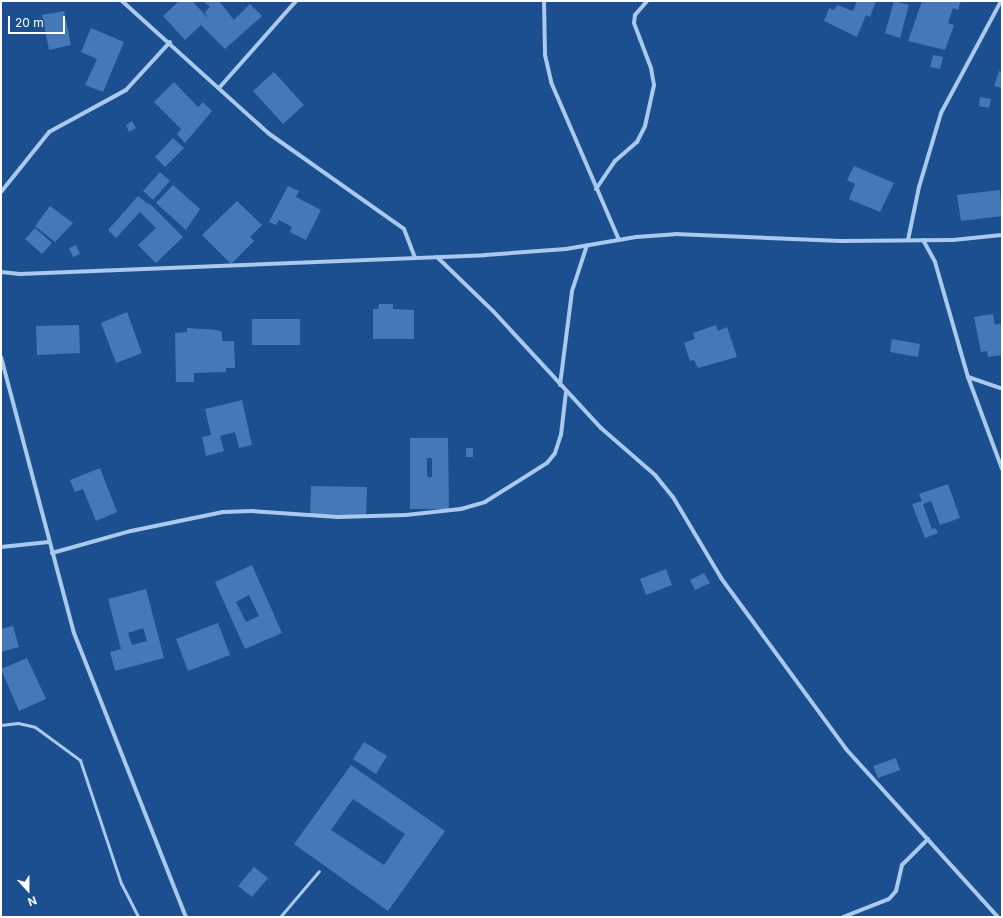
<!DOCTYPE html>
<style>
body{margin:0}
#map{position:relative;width:1003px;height:918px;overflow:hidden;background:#1b4f8f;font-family:Inter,sans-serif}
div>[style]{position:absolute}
.building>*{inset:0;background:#4478b7}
.lane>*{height:3px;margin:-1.5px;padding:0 1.5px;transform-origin:1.5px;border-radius:1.5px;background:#a9c9ee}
.street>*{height:4px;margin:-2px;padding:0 2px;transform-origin:2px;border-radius:2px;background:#a9c9ee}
span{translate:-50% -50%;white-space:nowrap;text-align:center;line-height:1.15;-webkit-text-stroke:3.5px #1b4f8f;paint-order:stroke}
.frame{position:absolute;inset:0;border:2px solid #fff;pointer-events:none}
.north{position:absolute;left:8px;top:870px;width:40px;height:40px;-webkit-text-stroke:3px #1b4f8f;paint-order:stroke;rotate:159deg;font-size:11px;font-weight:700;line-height:16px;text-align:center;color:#fff}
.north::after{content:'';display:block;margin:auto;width:14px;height:18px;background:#fff;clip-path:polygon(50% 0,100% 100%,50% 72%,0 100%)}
.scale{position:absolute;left:8px;top:16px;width:57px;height:18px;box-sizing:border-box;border:2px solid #fff;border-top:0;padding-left:5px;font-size:12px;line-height:14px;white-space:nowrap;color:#fff;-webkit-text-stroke:3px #1b4f8f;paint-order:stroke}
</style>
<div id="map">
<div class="building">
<i style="clip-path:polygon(179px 1px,196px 1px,194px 3px,208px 18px,205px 12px,210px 7px,203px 1px,219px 1px,234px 20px,250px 4px,262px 16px,225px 49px,201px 25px,185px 40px,163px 16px)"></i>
<i style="clip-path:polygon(857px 1px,876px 1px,870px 17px,866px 15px,857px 37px,824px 21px,829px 8px,834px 10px,837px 5px,853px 11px)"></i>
<i style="clip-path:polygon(894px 1px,909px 5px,900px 38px,885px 33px)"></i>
<i style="clip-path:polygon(922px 1px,961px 1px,958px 10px,953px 8px,948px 23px,954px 25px,945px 50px,908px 41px)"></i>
<i style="clip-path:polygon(64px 11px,71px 45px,49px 50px,42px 15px)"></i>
<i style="clip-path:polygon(91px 28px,124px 42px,103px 92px,85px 85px,97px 59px,81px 52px)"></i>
<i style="clip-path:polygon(933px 55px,943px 57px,940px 69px,930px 67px)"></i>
<i style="clip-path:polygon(999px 71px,1002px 72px,1002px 88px,994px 86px)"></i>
<i style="clip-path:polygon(274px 72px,304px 105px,283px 124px,253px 91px)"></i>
<i style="clip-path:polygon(174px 82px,198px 107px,203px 102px,212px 111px,185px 143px,177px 134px,181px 129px,154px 102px)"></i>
<i style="clip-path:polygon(980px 97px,991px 99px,989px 108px,979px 106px)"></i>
<i style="clip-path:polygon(132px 121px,136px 128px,129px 132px,126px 125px)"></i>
<i style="clip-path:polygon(173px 138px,184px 148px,165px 167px,155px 157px)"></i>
<i style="clip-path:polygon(854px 166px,894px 183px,880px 212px,849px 199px,855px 184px,847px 180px)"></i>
<i style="clip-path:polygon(160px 172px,170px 181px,153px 200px,143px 191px)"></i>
<i style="clip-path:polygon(173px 185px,200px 209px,186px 230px,156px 203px)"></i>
<i style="clip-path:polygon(288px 186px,299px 191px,296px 197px,321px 210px,306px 240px,290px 232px,292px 227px,279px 220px,276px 225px,269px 222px)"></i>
<i style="clip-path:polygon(1000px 190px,1002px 216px,961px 221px,957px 195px)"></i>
<i style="clip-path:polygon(138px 196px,148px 204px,143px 209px,149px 203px,183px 237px,156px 263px,138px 245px,156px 228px,140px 212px,116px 238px,108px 230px)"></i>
<i style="clip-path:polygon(237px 201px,262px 225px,250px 237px,254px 241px,231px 264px,202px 235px)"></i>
<i style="clip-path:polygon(50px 206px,73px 223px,55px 242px,35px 226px)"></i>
<i style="clip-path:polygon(35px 228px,52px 243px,42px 254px,25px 239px)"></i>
<i style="clip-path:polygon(76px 245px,80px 254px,73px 257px,69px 248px)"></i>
<i style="clip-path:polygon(379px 304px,393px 304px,393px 309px,414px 310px,414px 339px,373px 339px,373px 309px,378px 309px)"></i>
<i style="clip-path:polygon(127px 312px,142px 353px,116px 363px,101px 323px)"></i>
<i style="clip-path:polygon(993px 314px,995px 325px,1002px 323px,1002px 355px,988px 357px,987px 351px,981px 352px,974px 317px)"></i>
<i style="clip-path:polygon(252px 319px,300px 319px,300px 345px,252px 345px)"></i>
<i style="clip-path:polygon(79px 325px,80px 353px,37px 355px,36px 326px)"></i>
<i style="clip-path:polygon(716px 325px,718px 331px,727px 327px,737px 357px,698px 368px,694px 360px,690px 361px,684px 343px,695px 339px,693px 333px)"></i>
<i style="clip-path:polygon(187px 328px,217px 330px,222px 332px,222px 341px,234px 341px,235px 368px,226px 368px,226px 372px,194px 373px,194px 382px,176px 382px,175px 333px,187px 332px)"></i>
<i style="clip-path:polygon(892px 339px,920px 344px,918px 357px,890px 352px)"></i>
<i style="clip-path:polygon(242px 400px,252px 445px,239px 448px,235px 432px,220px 436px,224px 451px,206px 456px,202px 437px,211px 435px,205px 409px)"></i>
<i style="clip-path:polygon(evenodd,410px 438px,448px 438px,449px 509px,410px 509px,410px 438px,427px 458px,432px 458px,432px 477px,427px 477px,427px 458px)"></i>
<i style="clip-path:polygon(466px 448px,473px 448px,473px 457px,466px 457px)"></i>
<i style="clip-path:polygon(100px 468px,117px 512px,96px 521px,83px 489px,75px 492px,70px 480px)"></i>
<i style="clip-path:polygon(948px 484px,960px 518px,940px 525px,931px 501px,923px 504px,932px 529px,936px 528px,938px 533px,925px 538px,912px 504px,922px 501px,919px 494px)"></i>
<i style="clip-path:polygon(311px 486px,367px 487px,366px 516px,310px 515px)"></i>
<i style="clip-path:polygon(evenodd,252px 565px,282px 633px,245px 649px,215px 582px,252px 565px,249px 595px,259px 616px,246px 622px,236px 602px,249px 595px)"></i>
<i style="clip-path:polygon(666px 569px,672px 585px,646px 595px,640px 579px)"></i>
<i style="clip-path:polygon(704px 573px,710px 583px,695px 590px,690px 580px)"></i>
<i style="clip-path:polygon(evenodd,146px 589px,164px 658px,115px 671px,110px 652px,121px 649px,108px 599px,146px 589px,143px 628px,147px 641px,132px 645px,128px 633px,143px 628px)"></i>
<i style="clip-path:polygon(218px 623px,230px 655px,188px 671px,176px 639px)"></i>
<i style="clip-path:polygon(13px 626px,19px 647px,1px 652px,1px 629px)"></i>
<i style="clip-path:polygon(27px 658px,46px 699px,19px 711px,1px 669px)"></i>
<i style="clip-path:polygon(364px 742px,387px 756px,376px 774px,353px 759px)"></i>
<i style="clip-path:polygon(896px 758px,900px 770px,878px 778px,873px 766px)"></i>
<i style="clip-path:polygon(evenodd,351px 765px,445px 831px,388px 911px,294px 844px,351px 765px,353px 799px,405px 834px,384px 865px,331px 830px,353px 799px)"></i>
<i style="clip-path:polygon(254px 867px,268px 878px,252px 897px,238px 886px)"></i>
</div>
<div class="lane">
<i style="left:1px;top:725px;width:17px;rotate:-7deg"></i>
<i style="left:18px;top:723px;width:17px;rotate:13deg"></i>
<i style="left:35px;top:727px;width:56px;rotate:36.3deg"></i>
<i style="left:80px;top:760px;width:130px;rotate:71.6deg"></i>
<i style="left:121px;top:883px;width:38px;rotate:63deg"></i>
<i style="left:280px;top:917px;width:60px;rotate:-49.7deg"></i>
</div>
<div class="street">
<i style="left:122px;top:1px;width:197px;rotate:42.1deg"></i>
<i style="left:268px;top:133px;width:166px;rotate:35.2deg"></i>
<i style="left:404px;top:229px;width:31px;rotate:69deg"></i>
<i style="left:544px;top:1px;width:54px;rotate:88.9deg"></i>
<i style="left:545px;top:55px;width:28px;rotate:77deg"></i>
<i style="left:551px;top:82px;width:172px;rotate:66.7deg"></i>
<i style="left:219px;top:88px;width:116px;rotate:-48.5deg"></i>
<i style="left:596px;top:189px;width:34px;rotate:-56deg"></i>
<i style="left:615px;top:161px;width:29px;rotate:-41deg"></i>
<i style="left:637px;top:142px;width:18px;rotate:-63deg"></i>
<i style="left:645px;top:126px;width:42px;rotate:-77.6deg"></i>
<i style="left:654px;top:85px;width:17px;rotate:-100deg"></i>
<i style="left:651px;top:68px;width:48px;rotate:-110.7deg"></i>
<i style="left:634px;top:23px;width:8px;rotate:-83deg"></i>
<i style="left:635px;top:15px;width:18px;rotate:-49deg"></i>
<i style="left:1px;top:192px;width:77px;rotate:-51.3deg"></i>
<i style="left:49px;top:132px;width:88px;rotate:-28.6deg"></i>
<i style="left:126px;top:90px;width:65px;rotate:-47.5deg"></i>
<i style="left:908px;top:240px;width:54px;rotate:-78.3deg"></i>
<i style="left:919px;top:187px;width:77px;rotate:-73.4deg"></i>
<i style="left:941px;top:113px;width:127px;rotate:-61.8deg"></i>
<i style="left:923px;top:240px;width:25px;rotate:61deg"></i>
<i style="left:935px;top:262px;width:120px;rotate:74deg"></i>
<i style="left:968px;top:377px;width:98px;rotate:69.7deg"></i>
<i style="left:437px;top:257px;width:78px;rotate:44deg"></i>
<i style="left:493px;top:311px;width:159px;rotate:47.3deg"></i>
<i style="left:601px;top:428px;width:72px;rotate:41deg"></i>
<i style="left:655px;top:475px;width:28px;rotate:51deg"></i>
<i style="left:673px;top:497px;width:94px;rotate:59.3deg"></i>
<i style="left:721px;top:578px;width:212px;rotate:53.8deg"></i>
<i style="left:846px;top:749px;width:227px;rotate:47.9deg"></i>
<i style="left:1px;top:272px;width:19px;rotate:6deg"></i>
<i style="left:20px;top:274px;width:465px;rotate:-2.3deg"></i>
<i style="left:485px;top:255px;width:81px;rotate:-4.2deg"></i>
<i style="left:566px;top:249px;width:71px;rotate:-9.7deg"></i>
<i style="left:636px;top:237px;width:39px;rotate:-4deg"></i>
<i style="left:675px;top:234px;width:166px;rotate:2.4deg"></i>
<i style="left:841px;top:241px;width:112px;rotate:-0.5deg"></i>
<i style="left:953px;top:240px;width:49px;rotate:-5.8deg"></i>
<i style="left:1px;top:357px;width:285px;rotate:75.2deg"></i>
<i style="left:74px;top:633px;width:305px;rotate:68.5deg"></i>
<i style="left:968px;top:377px;width:36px;rotate:19deg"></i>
<i style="left:560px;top:385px;width:95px;rotate:-82.7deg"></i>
<i style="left:572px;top:291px;width:48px;rotate:-71.9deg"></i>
<i style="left:1px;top:547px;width:48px;rotate:-5.9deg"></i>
<i style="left:52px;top:553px;width:82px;rotate:-15.6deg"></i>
<i style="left:131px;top:531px;width:94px;rotate:-11.7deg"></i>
<i style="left:223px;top:512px;width:29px;rotate:-2deg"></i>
<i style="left:252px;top:511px;width:86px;rotate:4deg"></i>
<i style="left:338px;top:517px;width:68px;rotate:-1.7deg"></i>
<i style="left:406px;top:515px;width:55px;rotate:-6.2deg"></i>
<i style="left:461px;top:509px;width:25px;rotate:-16deg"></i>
<i style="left:485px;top:502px;width:73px;rotate:-32.2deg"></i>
<i style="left:547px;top:463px;width:13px;rotate:-51deg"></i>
<i style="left:555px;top:453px;width:19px;rotate:-72deg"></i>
<i style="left:561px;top:435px;width:43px;rotate:-83.4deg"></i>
<i style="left:843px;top:917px;width:49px;rotate:-21.4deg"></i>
<i style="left:889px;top:899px;width:11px;rotate:-49deg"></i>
<i style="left:896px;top:891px;width:27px;rotate:-77deg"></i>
<i style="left:902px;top:865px;width:37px;rotate:-45deg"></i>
</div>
<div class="frame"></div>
<div class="north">N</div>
<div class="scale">20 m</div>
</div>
